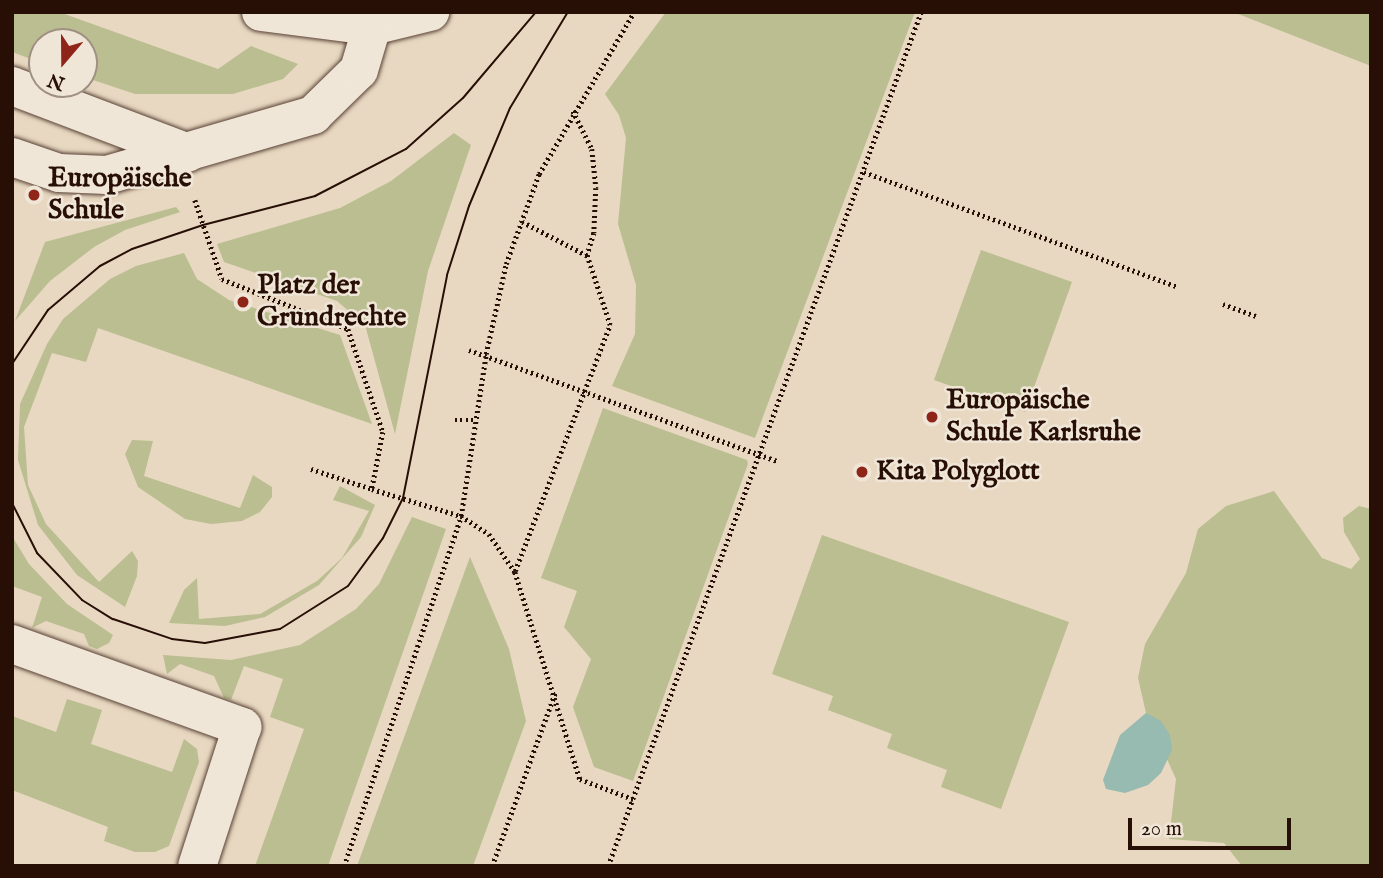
<!DOCTYPE html>
<meta charset="utf-8">
<style>
body{margin:0}
#map{position:relative;width:1383px;height:878px;overflow:hidden;background:#e8d8c1;font-family:"IM FELL English",serif}
div>[style]{position:absolute}
.green>*{inset:0;background:#babe90}
.water>*{inset:0;background:#97bab1}
.path>*{height:4.5px;margin-top:-2.25px;transform-origin:0;background:repeating-linear-gradient(90deg,#280f06 0 2px,transparent 0 5.5px)}
.roads{filter:drop-shadow(0 0 2px #584135) drop-shadow(0 0 2px #584135)}
.minor>*{height:38px;margin:-19px;padding:0 19px;transform-origin:19px;border-radius:19px;background:#f0e6d7}
.tram>*{height:2px;margin:-1px;padding:0 1px;transform-origin:1px;border-radius:1px;background:#280f06}
.dots>*{width:19px;height:19px;translate:-50% -50%;box-sizing:border-box;border:4px solid #f0e6d7;border-radius:50%}
span{translate:-50% -50%;white-space:nowrap;text-align:center;line-height:1.15;-webkit-text-stroke:5px #f0e6d7;paint-order:stroke}
.poi-label{font-size:28px;color:#280f06;font-weight:700}
.left{translate:0 -50%;text-align:left}
.frame{position:absolute;inset:0;border:14px solid #280f06;pointer-events:none}
.north{position:absolute;left:28px;top:28px;width:70px;height:70px;box-sizing:border-box;background:#f0e6d7;border:2px solid #a09083;border-radius:50%;rotate:200deg;font-size:19px;font-weight:700;line-height:28px;text-align:center;color:#280f06}
.north::after{content:'';display:block;margin:auto;width:24px;height:32px;background:#8f2418;clip-path:polygon(50% 0,100% 100%,50% 72%,0 100%)}
.scale{position:absolute;left:1128px;top:818px;width:163px;height:32px;box-sizing:border-box;border:4px solid #280f06;border-top:0;padding-left:9px;font-size:21px;line-height:24px;white-space:nowrap;color:#280f06;-webkit-text-stroke:5px #f0e6d7;paint-order:stroke}
</style>
<div id="map">
<div class="green">
<i style="clip-path:polygon(12px 12px,59px 12px,218px 69px,251px 46px,298px 64px,283px 79px,233px 94px,135px 94px,84px 77px,84px 42px,42px 42px,42px 63px,12px 52px)"></i>
<i style="clip-path:polygon(666px 12px,915px 12px,755px 438px,612px 386px,635px 334px,636px 285px,618px 224px,626px 138px,619px 115px,605px 94px)"></i>
<i style="clip-path:polygon(1233px 12px,1371px 12px,1371px 66px)"></i>
<i style="clip-path:polygon(454px 133px,471px 145px,428px 271px,395px 434px,365px 325px,337px 301px,224px 262px,217px 244px,340px 208px,391px 181px)"></i>
<i style="clip-path:polygon(176px 207px,180px 212px,125px 230px,94px 247px,50px 281px,15px 321px,45px 242px)"></i>
<i style="clip-path:polygon(981px 250px,1072px 282px,1025px 412px,934px 380px)"></i>
<i style="clip-path:polygon(184px 253px,197px 279px,229px 300px,340px 335px,372px 424px,98px 328px,86px 362px,52px 353px,24px 427px,28px 485px,46px 524px,99px 582px,132px 551px,138px 561px,137px 576px,125px 607px,77px 575px,38px 525px,18px 460px,20px 404px,47px 344px,63px 319px,110px 279px,136px 266px)"></i>
<i style="clip-path:polygon(603px 408px,747px 460px,748px 464px,633px 781px,594px 767px,573px 707px,591px 659px,564px 627px,577px 591px,541px 578px)"></i>
<i style="clip-path:polygon(132px 440px,153px 441px,144px 476px,240px 508px,253px 475px,272px 487px,272px 497px,260px 512px,242px 521px,211px 524px,185px 519px,138px 487px,125px 454px)"></i>
<i style="clip-path:polygon(340px 486px,375px 505px,361px 537px,319px 585px,265px 617px,225px 626px,169px 623px,184px 590px,197px 578px,199px 619px,260px 614px,317px 581px,342px 558px,369px 511px,333px 500px)"></i>
<i style="clip-path:polygon(1274px 491px,1322px 558px,1351px 569px,1360px 559px,1344px 532px,1343px 518px,1359px 506px,1371px 509px,1371px 866px,1242px 866px,1224px 843px,1169px 839px,1176px 779px,1146px 713px,1138px 678px,1145px 644px,1186px 573px,1198px 529px,1226px 506px)"></i>
<i style="clip-path:polygon(412px 517px,446px 529px,328px 866px,255px 866px,304px 729px,270px 717px,283px 679px,244px 666px,231px 700px,224px 698px,214px 676px,180px 664px,167px 674px,163px 655px,231px 660px,300px 645px,356px 609px,379px 584px)"></i>
<i style="clip-path:polygon(822px 535px,1069px 622px,1001px 809px,941px 787px,947px 770px,887px 748px,892px 734px,828px 710px,833px 696px,772px 674px)"></i>
<i style="clip-path:polygon(12px 536px,29px 564px,67px 604px,113px 635px,109px 643px,97px 649px,89px 646px,84px 634px,46px 621px,32px 628px,42px 597px,12px 586px)"></i>
<i style="clip-path:polygon(470px 557px,509px 649px,526px 721px,473px 866px,357px 866px)"></i>
<i style="clip-path:polygon(67px 699px,102px 710px,91px 744px,172px 772px,184px 739px,197px 749px,199px 762px,169px 846px,155px 852px,135px 852px,104px 841px,108px 827px,12px 790px,12px 716px,56px 732px)"></i>
</div>
<div class="water">
<i style="clip-path:polygon(1146px 713px,1161px 721px,1170px 735px,1172px 750px,1161px 773px,1148px 785px,1125px 793px,1106px 789px,1103px 780px,1120px 735px)"></i>
</div>
<div class="path">
<i style="left:573px;top:111px;width:42px;rotate:63.4deg"></i>
<i style="left:592px;top:149px;width:39px;rotate:84deg"></i>
<i style="left:596px;top:188px;width:45px;rotate:92.5deg"></i>
<i style="left:594px;top:233px;width:24px;rotate:107deg"></i>
<i style="left:864px;top:172px;width:334px;rotate:20.1deg"></i>
<i style="left:195px;top:200px;width:83px;rotate:71.1deg"></i>
<i style="left:222px;top:279px;width:136px;rotate:21.6deg"></i>
<i style="left:348px;top:329px;width:109px;rotate:71.2deg"></i>
<i style="left:383px;top:432px;width:58px;rotate:100.9deg"></i>
<i style="left:372px;top:489px;width:93px;rotate:16.9deg"></i>
<i style="left:461px;top:516px;width:33px;rotate:33deg"></i>
<i style="left:489px;top:534px;width:46px;rotate:55.6deg"></i>
<i style="left:515px;top:572px;width:217px;rotate:72.6deg"></i>
<i style="left:580px;top:779px;width:57px;rotate:20.7deg"></i>
<i style="left:1223px;top:304px;width:35px;rotate:20deg"></i>
<i style="left:469px;top:350px;width:328px;rotate:19.8deg"></i>
<i style="left:455px;top:420px;width:21px"></i>
<i style="left:311px;top:469px;width:64px;rotate:18.2deg"></i>
<i style="left:515px;top:571px;width:264px;rotate:-68.9deg"></i>
<i style="left:610px;top:325px;width:73px;rotate:-108.4deg"></i>
<i style="left:587px;top:256px;width:73px;rotate:-152.4deg"></i>
<i style="left:344px;top:866px;width:369px;rotate:-71.5deg"></i>
<i style="left:461px;top:516px;width:164px;rotate:-81.2deg"></i>
<i style="left:486px;top:354px;width:92px;rotate:-77.5deg"></i>
<i style="left:506px;top:264px;width:96px;rotate:-69.9deg"></i>
<i style="left:539px;top:174px;width:188px;rotate:-59.6deg"></i>
<i style="left:492px;top:866px;width:184px;rotate:-70deg"></i>
<i style="left:608px;top:866px;width:910px;rotate:-69.87deg"></i>
</div>
<div class="roads">
<div class="minor">
<i style="left:261px;top:12px;width:112px;rotate:7.2deg"></i>
<i style="left:372px;top:26px;width:60px;rotate:-13.6deg"></i>
<i style="left:12px;top:86px;width:188px;rotate:20.8deg"></i>
<i style="left:12px;top:157px;width:50px;rotate:18.8deg"></i>
<i style="left:59px;top:173px;width:48px;rotate:2.4deg"></i>
<i style="left:107px;top:175px;width:215px;rotate:-16.2deg"></i>
<i style="left:313px;top:115px;width:64px;rotate:-44.4deg"></i>
<i style="left:359px;top:70px;width:46px;rotate:-73.5deg"></i>
<i style="left:12px;top:644px;width:245px;rotate:19.8deg"></i>
<i style="left:242px;top:727px;width:146px;rotate:107.9deg"></i>
</div>
</div>
<div class="tram">
<i style="left:12px;top:364px;width:65px;rotate:-56.3deg"></i>
<i style="left:48px;top:310px;width:68px;rotate:-40.2deg"></i>
<i style="left:100px;top:266px;width:36px;rotate:-28deg"></i>
<i style="left:132px;top:249px;width:75px;rotate:-18.7deg"></i>
<i style="left:203px;top:225px;width:116px;rotate:-14.5deg"></i>
<i style="left:315px;top:196px;width:102px;rotate:-27.3deg"></i>
<i style="left:406px;top:149px;width:76px;rotate:-41.8deg"></i>
<i style="left:463px;top:98px;width:113px;rotate:-49.7deg"></i>
<i style="left:12px;top:503px;width:56px;rotate:63.4deg"></i>
<i style="left:37px;top:553px;width:65px;rotate:46.2deg"></i>
<i style="left:82px;top:600px;width:36px;rotate:32deg"></i>
<i style="left:113px;top:619px;width:62px;rotate:18.7deg"></i>
<i style="left:172px;top:639px;width:33px;rotate:7deg"></i>
<i style="left:205px;top:643px;width:76px;rotate:-10.6deg"></i>
<i style="left:280px;top:629px;width:80px;rotate:-32.3deg"></i>
<i style="left:348px;top:586px;width:59px;rotate:-53.9deg"></i>
<i style="left:383px;top:538px;width:45px;rotate:-63.4deg"></i>
<i style="left:403px;top:498px;width:227px;rotate:-78.8deg"></i>
<i style="left:447px;top:275px;width:72px;rotate:-72.3deg"></i>
<i style="left:469px;top:206px;width:106px;rotate:-67.3deg"></i>
<i style="left:510px;top:108px;width:112px;rotate:-58.9deg"></i>
</div>
<div class="dots">
<i style="left:34px;top:195px;background:#8f2418"></i>
<i style="left:243px;top:302px;background:#8f2418"></i>
<i style="left:932px;top:417px;background:#8f2418"></i>
<i style="left:862px;top:472px;background:#8f2418"></i>
</div>
<div class="poi-label">
<span class="left" style="left:48px;top:195px">Europäische<br>Schule</span>
<span class="left" style="left:257px;top:302px">Platz der<br>Grundrechte</span>
<span class="left" style="left:946px;top:417px">Europäische<br>Schule Karlsruhe</span>
<span class="left" style="left:876px;top:472px">Kita Polyglott</span>
</div>
<div class="frame"></div>
<div class="north">N</div>
<div class="scale">20 m</div>
</div>
